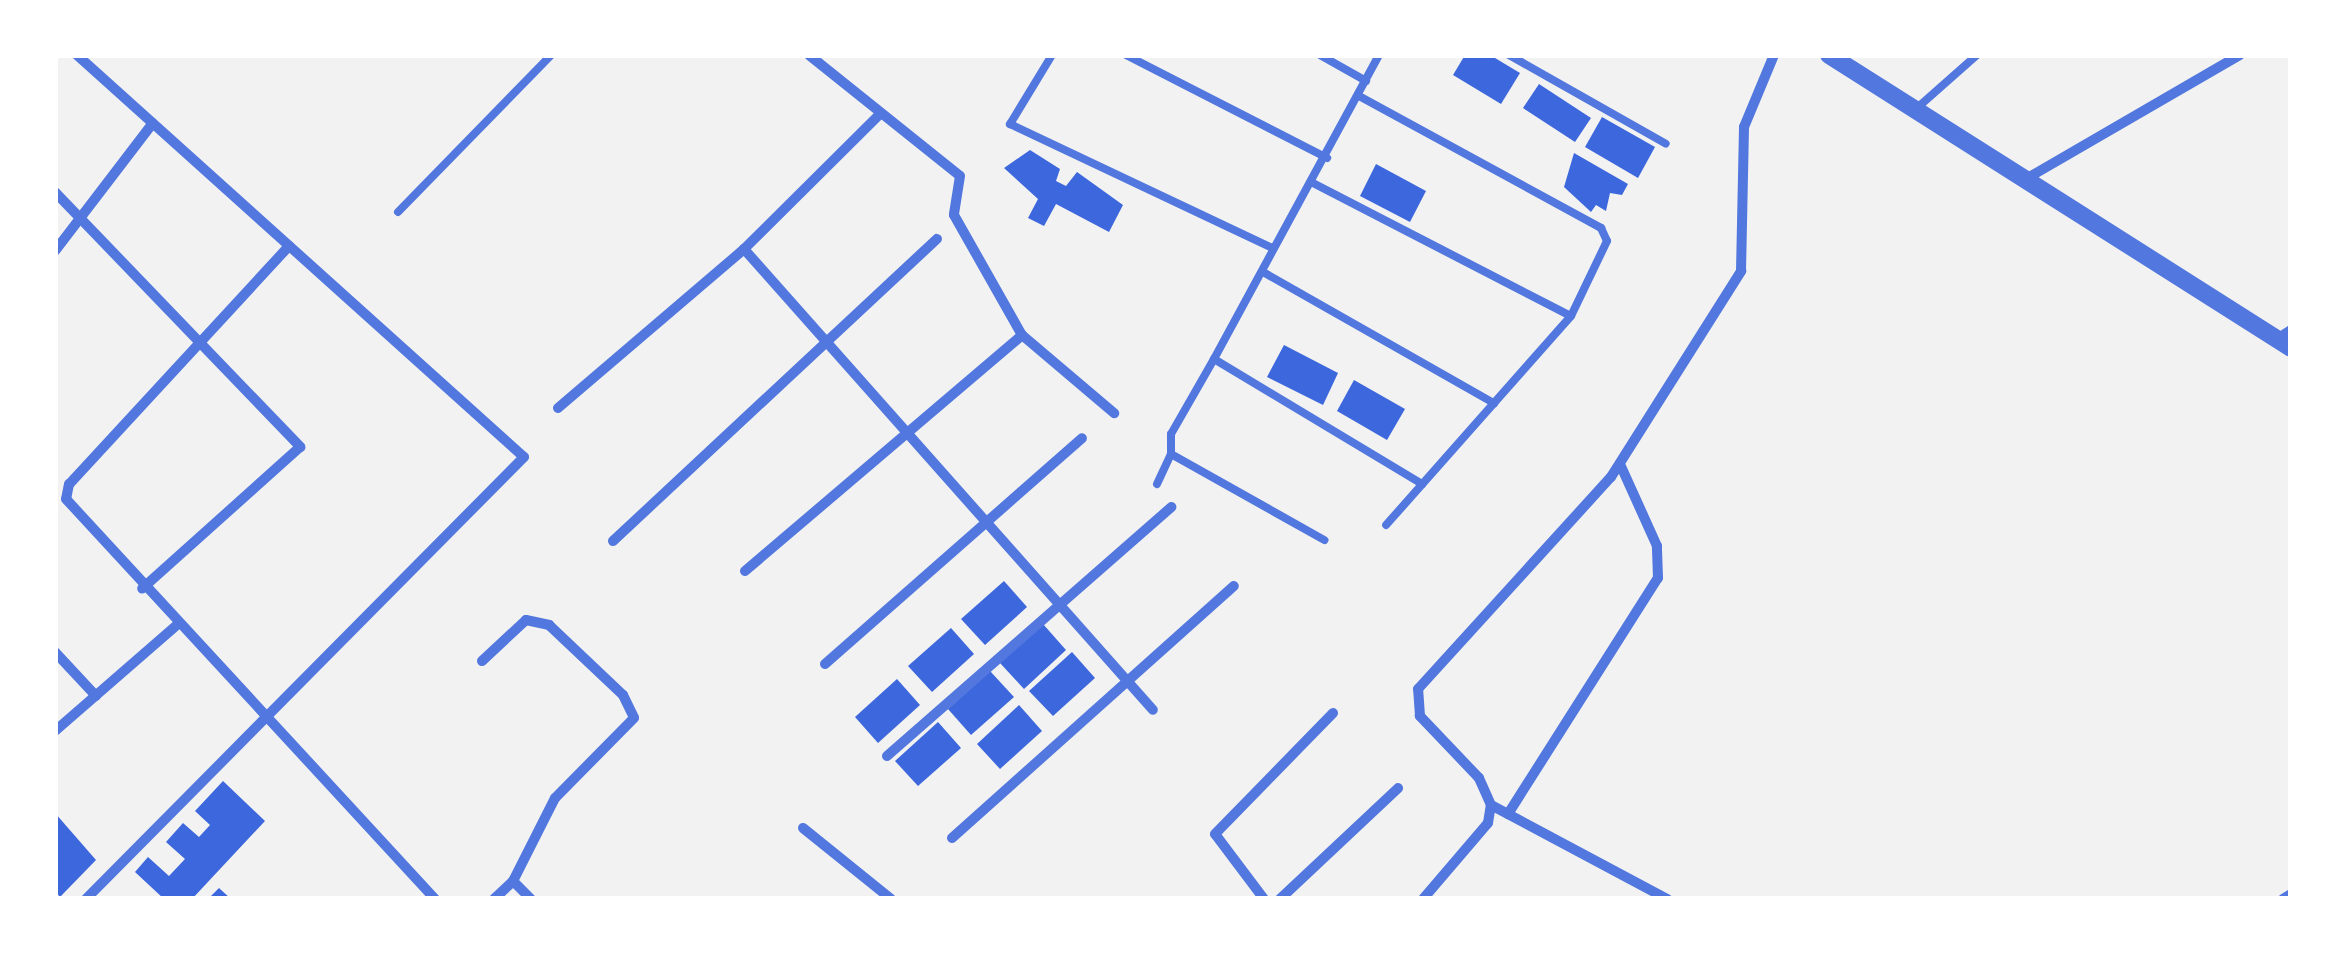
<!DOCTYPE html>
<style>
body{margin:0}
#map{position:relative;width:2346px;height:954px;overflow:hidden;background:#f2f2f2;font-family:"Noto Sans",sans-serif}
div>[style]{position:absolute}
.building>*{inset:0;background:#3d67dc}
.service>*{height:8px;margin:-4px;padding:0 4px;transform-origin:4px;border-radius:4px;background:#5277de}
.minor>*{height:10px;margin:-5px;padding:0 5px;transform-origin:5px;border-radius:5px;background:#5277de}
.tertiary>*{height:18px;margin:-9px;padding:0 9px;transform-origin:9px;border-radius:9px;background:#5277de}
span{translate:-50% -50%;white-space:nowrap;text-align:center;line-height:1.15;-webkit-text-stroke:10px #fff;paint-order:stroke}
.frame{position:absolute;inset:0;border:58px solid #fff;pointer-events:none}
</style>
<div id="map">
<div class="building">
<i style="clip-path:polygon(1465px 55px,1490px 55px,1520px 73px,1501px 104px,1453px 75px)"></i>
<i style="clip-path:polygon(1539px 84px,1591px 118px,1575px 142px,1523px 108px)"></i>
<i style="clip-path:polygon(1602px 117px,1655px 147px,1638px 178px,1585px 147px)"></i>
<i style="clip-path:polygon(1030px 150px,1060px 169px,1056px 181px,1066px 186px,1077px 172px,1123px 205px,1109px 232px,1056px 204px,1044px 226px,1028px 218px,1038px 199px,1004px 168px)"></i>
<i style="clip-path:polygon(1574px 153px,1628px 184px,1622px 195px,1610px 193px,1606px 211px,1596px 205px,1591px 212px,1564px 187px)"></i>
<i style="clip-path:polygon(1376px 164px,1426px 191px,1410px 222px,1360px 196px)"></i>
<i style="clip-path:polygon(1284px 345px,1338px 373px,1323px 405px,1267px 377px)"></i>
<i style="clip-path:polygon(1354px 380px,1405px 409px,1387px 440px,1337px 411px)"></i>
<i style="clip-path:polygon(1004px 581px,1027px 607px,985px 645px,961px 619px)"></i>
<i style="clip-path:polygon(1043px 624px,1066px 650px,1024px 689px,1000px 663px)"></i>
<i style="clip-path:polygon(951px 628px,974px 654px,932px 692px,908px 666px)"></i>
<i style="clip-path:polygon(1072px 652px,1095px 678px,1053px 716px,1029px 691px)"></i>
<i style="clip-path:polygon(990px 671px,1014px 697px,971px 735px,948px 709px)"></i>
<i style="clip-path:polygon(897px 679px,920px 705px,878px 743px,855px 717px)"></i>
<i style="clip-path:polygon(1019px 705px,1042px 731px,1000px 769px,977px 744px)"></i>
<i style="clip-path:polygon(938px 722px,961px 748px,918px 786px,895px 761px)"></i>
<i style="clip-path:polygon(223px 781px,265px 821px,192px 899px,164px 899px,135px 872px,148px 857px,169px 876px,185px 859px,166px 842px,183px 823px,199px 837px,210px 825px,195px 811px)"></i>
<i style="clip-path:polygon(55px 813px,96px 860px,60px 897px,55px 891px)"></i>
<i style="clip-path:polygon(219px 888px,231px 899px,208px 899px)"></i>
</div>
<div class="service">
<i style="left:1052px;top:55px;width:81px;rotate:121.3deg"></i>
<i style="left:1010px;top:124px;width:290px;rotate:25.3deg"></i>
<i style="left:1126px;top:55px;width:226px;rotate:27.1deg"></i>
<i style="left:1320px;top:55px;width:53px;rotate:29.5deg"></i>
<i style="left:1379px;top:55px;width:346px;rotate:118.5deg"></i>
<i style="left:1214px;top:359px;width:243px;rotate:31deg"></i>
<i style="left:1509px;top:55px;width:180px;rotate:29.5deg"></i>
<i style="left:1359px;top:96px;width:276px;rotate:28.6deg"></i>
<i style="left:1601px;top:228px;width:14px;rotate:65deg"></i>
<i style="left:1607px;top:241px;width:83px;rotate:115.6deg"></i>
<i style="left:1571px;top:316px;width:279px;rotate:131.5deg"></i>
<i style="left:1917px;top:108px;width:80px;rotate:-41.5deg"></i>
<i style="left:1311px;top:182px;width:292px;rotate:27.3deg"></i>
<i style="left:398px;top:212px;width:219px;rotate:-45.7deg"></i>
<i style="left:1263px;top:272px;width:266px;rotate:29.6deg"></i>
<i style="left:1214px;top:359px;width:86px;rotate:119.8deg"></i>
<i style="left:1171px;top:434px;width:20px;rotate:90deg"></i>
<i style="left:1171px;top:454px;width:176px;rotate:29.3deg"></i>
<i style="left:1157px;top:484px;width:33px;rotate:-65deg"></i>
</div>
<div class="minor">
<i style="left:77px;top:55px;width:601px;rotate:41.97deg"></i>
<i style="left:524px;top:457px;width:622px;rotate:134.74deg"></i>
<i style="left:809px;top:55px;width:193px;rotate:38.7deg"></i>
<i style="left:960px;top:176px;width:39px;rotate:99deg"></i>
<i style="left:954px;top:215px;width:138px;rotate:60.5deg"></i>
<i style="left:1022px;top:335px;width:121px;rotate:40.3deg"></i>
<i style="left:880px;top:114px;width:192px;rotate:135.2deg"></i>
<i style="left:744px;top:249px;width:616px;rotate:48.42deg"></i>
<i style="left:2031px;top:176px;width:241px;rotate:-30.1deg"></i>
<i style="left:55px;top:192px;width:354px;rotate:46.1deg"></i>
<i style="left:300px;top:447px;width:212px;rotate:138.1deg"></i>
<i style="left:289px;top:246px;width:324px;rotate:132.7deg"></i>
<i style="left:69px;top:484px;width:15px;rotate:101deg"></i>
<i style="left:66px;top:499px;width:544px;rotate:47.31deg"></i>
<i style="left:55px;top:251px;width:161px;rotate:-52.6deg"></i>
<i style="left:2277px;top:339px;width:17px;rotate:-33deg"></i>
<i style="left:558px;top:408px;width:245px;rotate:-40.5deg"></i>
<i style="left:613px;top:541px;width:443px;rotate:-43deg"></i>
<i style="left:745px;top:571px;width:364px;rotate:-40.4deg"></i>
<i style="left:55px;top:652px;width:60px;rotate:47deg"></i>
<i style="left:482px;top:661px;width:60px;rotate:-43deg"></i>
<i style="left:526px;top:620px;width:24px;rotate:12deg"></i>
<i style="left:549px;top:625px;width:102px;rotate:43.4deg"></i>
<i style="left:623px;top:695px;width:25px;rotate:64deg"></i>
<i style="left:634px;top:718px;width:112px;rotate:134.6deg"></i>
<i style="left:555px;top:798px;width:93px;rotate:116.8deg"></i>
<i style="left:825px;top:664px;width:342px;rotate:-41.3deg"></i>
<i style="left:55px;top:731px;width:160px;rotate:-41deg"></i>
<i style="left:887px;top:756px;width:378px;rotate:-41.2deg"></i>
<i style="left:1491px;top:805px;width:200px;rotate:28.1deg"></i>
<i style="left:1508px;top:814px;width:280px;rotate:-57.6deg"></i>
<i style="left:1658px;top:578px;width:32px;rotate:-92deg"></i>
<i style="left:1657px;top:546px;width:90px;rotate:-114.3deg"></i>
<i style="left:803px;top:828px;width:113px;rotate:38.9deg"></i>
<i style="left:952px;top:838px;width:378px;rotate:-41.8deg"></i>
<i style="left:494px;top:899px;width:26px;rotate:-43deg"></i>
<i style="left:513px;top:881px;width:25px;rotate:45deg"></i>
<i style="left:1264px;top:899px;width:81px;rotate:-127deg"></i>
<i style="left:1215px;top:834px;width:169px;rotate:-45.7deg"></i>
<i style="left:1280px;top:899px;width:162px;rotate:-43.2deg"></i>
<i style="left:1423px;top:899px;width:100px;rotate:-49.5deg"></i>
<i style="left:1488px;top:823px;width:18px;rotate:-81deg"></i>
<i style="left:1491px;top:805px;width:30px;rotate:-114deg"></i>
<i style="left:1479px;top:778px;width:86px;rotate:-133.6deg"></i>
<i style="left:1420px;top:716px;width:27px;rotate:-94deg"></i>
<i style="left:1418px;top:689px;width:287px;rotate:-47.7deg"></i>
<i style="left:1611px;top:477px;width:244px;rotate:-57.7deg"></i>
<i style="left:1741px;top:271px;width:144px;rotate:-88.8deg"></i>
<i style="left:1744px;top:127px;width:78px;rotate:-67.4deg"></i>
<i style="left:2283px;top:899px;width:9px;rotate:-32deg"></i>
</div>
<div class="tertiary">
<i style="left:1829px;top:55px;width:547px;rotate:32.38deg"></i>
</div>
<div class="frame"></div>
</div>
